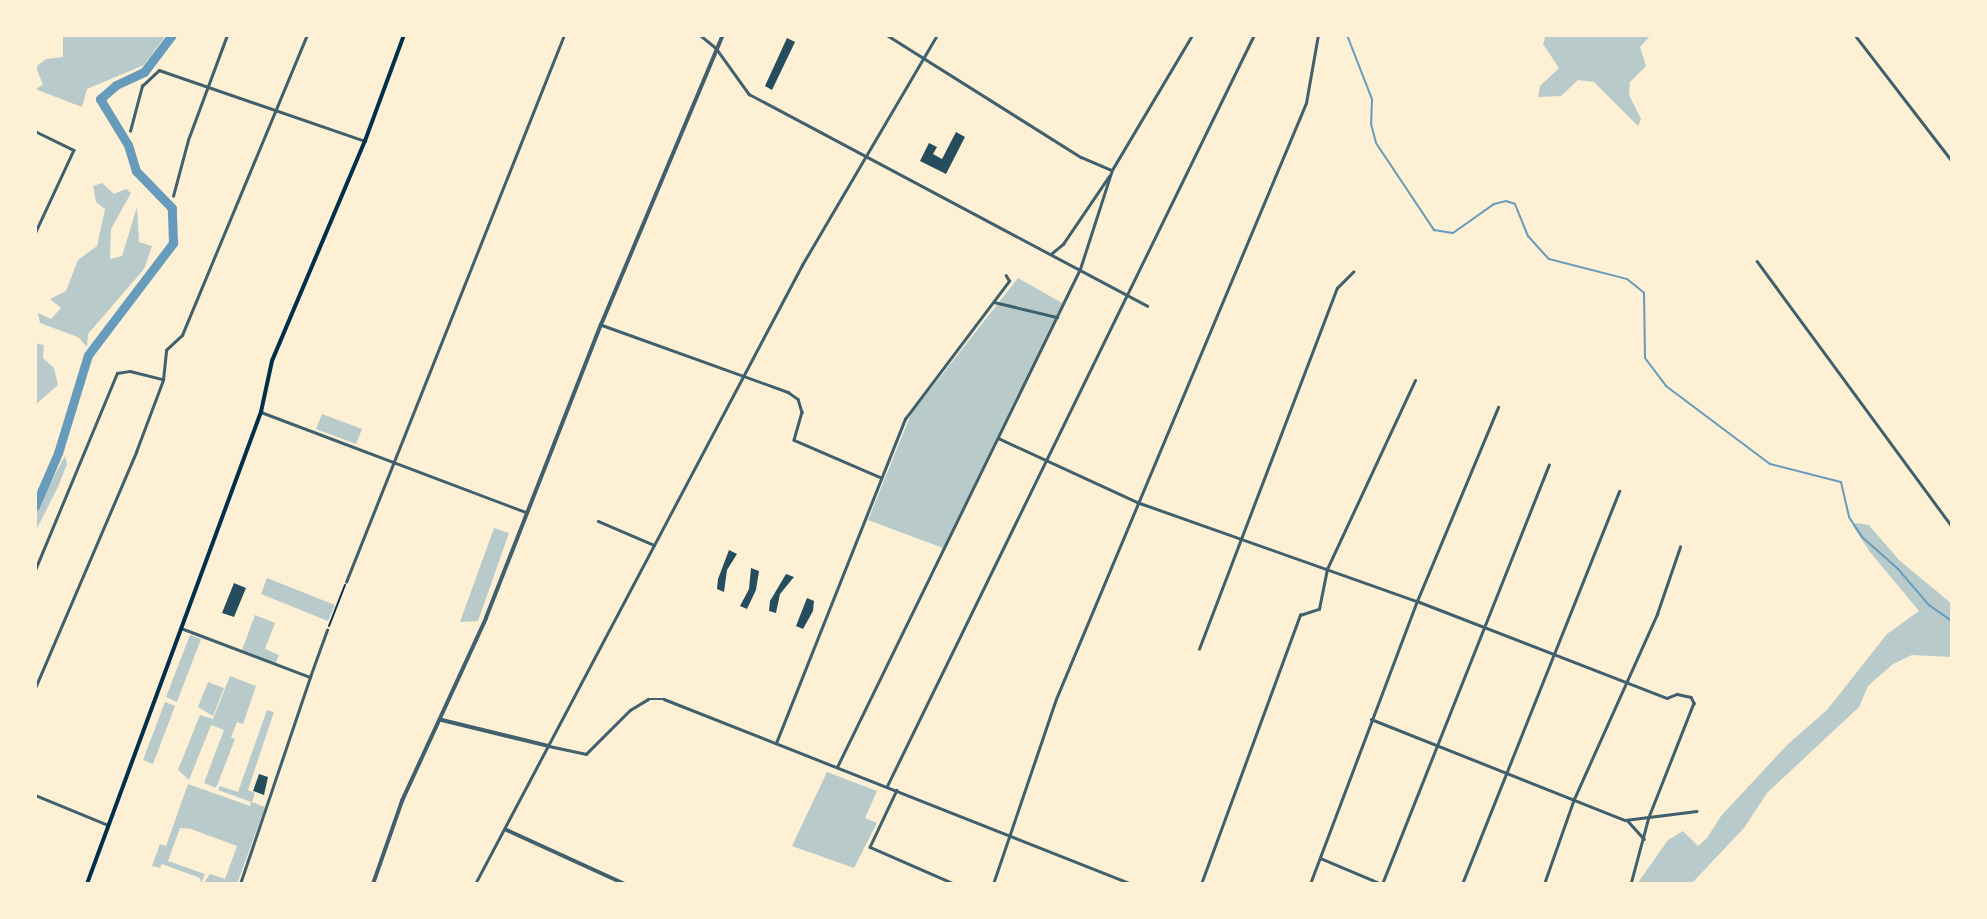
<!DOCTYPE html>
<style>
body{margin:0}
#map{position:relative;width:1987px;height:919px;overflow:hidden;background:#fdf0d5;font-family:Rubik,sans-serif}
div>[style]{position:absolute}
.green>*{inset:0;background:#b9caca}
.stream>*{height:2px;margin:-1px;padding:0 1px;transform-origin:1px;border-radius:1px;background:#669bbc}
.river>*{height:9px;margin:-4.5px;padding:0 4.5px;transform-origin:4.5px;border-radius:4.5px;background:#669bbc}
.building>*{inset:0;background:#264d5e}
.path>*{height:2px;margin:-1px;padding:0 1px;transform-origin:1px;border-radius:1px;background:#003049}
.minor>*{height:2.5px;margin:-1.25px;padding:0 1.25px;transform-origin:1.25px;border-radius:1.25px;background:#3f606c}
.tertiary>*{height:3.5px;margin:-1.75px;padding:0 1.75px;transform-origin:1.75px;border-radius:1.75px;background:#3f606c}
.secondary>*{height:3.5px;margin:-1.75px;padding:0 1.75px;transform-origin:1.75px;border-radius:1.75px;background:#003049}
span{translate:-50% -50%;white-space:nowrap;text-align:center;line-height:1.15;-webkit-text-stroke:7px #fdf0d5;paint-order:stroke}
.frame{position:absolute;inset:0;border:37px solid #fdf0d5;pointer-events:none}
</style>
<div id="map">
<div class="green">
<i style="clip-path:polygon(63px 35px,166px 35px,144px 65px,87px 89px,82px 107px,35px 89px,43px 85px,36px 67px,46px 59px,63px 57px)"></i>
<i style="clip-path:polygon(1546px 35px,1651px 35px,1640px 47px,1646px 66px,1630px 82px,1629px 95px,1641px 119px,1638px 126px,1594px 82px,1578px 80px,1561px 96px,1538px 97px,1540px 86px,1559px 68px,1543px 44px)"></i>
<i style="clip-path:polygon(102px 183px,114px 194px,126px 189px,131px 193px,111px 229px,110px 259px,122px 256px,137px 207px,139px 242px,152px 246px,144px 269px,88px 334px,87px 347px,78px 337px,40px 323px,38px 313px,51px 319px,61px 308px,50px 299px,66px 291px,78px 260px,97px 246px,105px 209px,96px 202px,93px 186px)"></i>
<i style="clip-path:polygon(1018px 278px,1062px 303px,943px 548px,868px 520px,911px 414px)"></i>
<i style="clip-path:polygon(35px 343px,44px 345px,43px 358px,54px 368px,58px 385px,35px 405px)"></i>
<i style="clip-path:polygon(322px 414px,362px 429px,356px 444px,316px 429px)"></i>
<i style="clip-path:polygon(65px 456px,67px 464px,58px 487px,35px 532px,35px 511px)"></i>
<i style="clip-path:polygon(1856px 523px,1869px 525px,1899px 560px,1952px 604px,1952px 657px,1912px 655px,1893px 664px,1868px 686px,1859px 707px,1767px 793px,1744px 828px,1691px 884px,1637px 884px,1668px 840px,1683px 831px,1698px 846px,1707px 838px,1721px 816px,1788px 744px,1827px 710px,1887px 634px,1919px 611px,1870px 552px,1853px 526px)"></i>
<i style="clip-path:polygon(494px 528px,509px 533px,478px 621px,460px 622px)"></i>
<i style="clip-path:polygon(267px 578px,335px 605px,328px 621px,261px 594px)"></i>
<i style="clip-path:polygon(255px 615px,275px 623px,265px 649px,279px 655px,276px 663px,242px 650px)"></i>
<i style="clip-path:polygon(190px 635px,201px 639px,177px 702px,166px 697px)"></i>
<i style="clip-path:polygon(230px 676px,256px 686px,243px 724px,237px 722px,231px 737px,235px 739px,216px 788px,204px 783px,224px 730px,211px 725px,189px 780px,178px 770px,200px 715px,213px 719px)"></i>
<i style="clip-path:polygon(208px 682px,224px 688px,213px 716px,198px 707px)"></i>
<i style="clip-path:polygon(165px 702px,175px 706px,153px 764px,143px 760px)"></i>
<i style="clip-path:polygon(267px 710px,274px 712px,248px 790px,255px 793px,252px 802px,265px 807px,237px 884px,203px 884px,210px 874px,225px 879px,237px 846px,191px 829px,180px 828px,168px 861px,205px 874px,201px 883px,200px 878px,162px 864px,160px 868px,152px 866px,160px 844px,166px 846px,188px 784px,250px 806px,251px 802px,218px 790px,220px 786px,238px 792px)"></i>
<i style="clip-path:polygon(827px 772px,877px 791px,865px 818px,877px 823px,854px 868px,792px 846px)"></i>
</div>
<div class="stream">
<i style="left:1347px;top:35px;width:69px;rotate:68.7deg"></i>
<i style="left:1372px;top:99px;width:25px;rotate:92deg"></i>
<i style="left:1371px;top:124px;width:20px;rotate:75deg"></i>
<i style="left:1376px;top:143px;width:105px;rotate:56.3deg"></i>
<i style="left:1434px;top:230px;width:19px;rotate:9deg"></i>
<i style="left:1453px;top:233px;width:50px;rotate:-35.3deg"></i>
<i style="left:1494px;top:204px;width:12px;rotate:-14deg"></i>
<i style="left:1506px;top:201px;width:9px;rotate:18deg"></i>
<i style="left:1515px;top:204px;width:35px;rotate:68deg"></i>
<i style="left:1528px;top:236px;width:31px;rotate:48deg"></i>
<i style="left:1549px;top:259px;width:81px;rotate:14.4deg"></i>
<i style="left:1627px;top:279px;width:22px;rotate:39deg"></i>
<i style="left:1644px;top:293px;width:65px;rotate:89.1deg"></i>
<i style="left:1645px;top:358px;width:35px;rotate:53deg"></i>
<i style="left:1666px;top:386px;width:130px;rotate:36.9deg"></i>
<i style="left:1770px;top:464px;width:73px;rotate:14.2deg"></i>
<i style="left:1841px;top:482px;width:36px;rotate:77deg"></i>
<i style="left:1849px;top:517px;width:24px;rotate:57deg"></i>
<i style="left:1862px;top:537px;width:48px;rotate:41.6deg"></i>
<i style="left:1898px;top:569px;width:48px;rotate:49.3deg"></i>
<i style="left:1929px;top:605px;width:28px;rotate:35deg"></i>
</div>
<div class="river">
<i style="left:35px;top:506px;width:58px;rotate:-66.5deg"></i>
<i style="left:58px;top:453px;width:102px;rotate:-73deg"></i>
<i style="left:88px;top:355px;width:141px;rotate:-52.8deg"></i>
<i style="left:173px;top:243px;width:35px;rotate:-92deg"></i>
<i style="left:172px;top:208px;width:52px;rotate:-134.2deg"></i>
<i style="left:136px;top:171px;width:27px;rotate:-107deg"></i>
<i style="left:128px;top:145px;width:54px;rotate:-121.3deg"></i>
<i style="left:100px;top:99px;width:21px;rotate:-41deg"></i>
<i style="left:116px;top:85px;width:31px;rotate:-25deg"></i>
<i style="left:144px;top:72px;width:46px;rotate:-52.9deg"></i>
</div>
<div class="building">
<i style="clip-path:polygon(787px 38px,795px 42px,772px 90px,765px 86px)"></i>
<i style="clip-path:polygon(956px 132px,965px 137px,946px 174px,920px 161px,929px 143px,937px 147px,933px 154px,942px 159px)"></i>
<i style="clip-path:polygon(729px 550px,737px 554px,727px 570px,724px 592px,717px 589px,718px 579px)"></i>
<i style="clip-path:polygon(751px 568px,759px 571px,756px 590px,747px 609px,740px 606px,749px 589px)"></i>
<i style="clip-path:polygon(786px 574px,794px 577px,780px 594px,776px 613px,769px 611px,770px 601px)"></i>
<i style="clip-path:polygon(234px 583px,246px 588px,234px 617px,222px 613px)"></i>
<i style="clip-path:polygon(807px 598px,814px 601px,813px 611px,803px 629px,796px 626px)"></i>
<i style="clip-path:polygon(259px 774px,268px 777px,264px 795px,253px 791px)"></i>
</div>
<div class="path">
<i style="left:329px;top:626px;width:44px;rotate:-68.7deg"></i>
</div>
<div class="minor">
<i style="left:700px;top:35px;width:21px;rotate:39deg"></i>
<i style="left:716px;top:48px;width:57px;rotate:54.3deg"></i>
<i style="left:749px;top:94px;width:451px;rotate:28deg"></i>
<i style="left:887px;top:35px;width:229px;rotate:32.2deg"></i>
<i style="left:1081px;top:157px;width:33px;rotate:23deg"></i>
<i style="left:1855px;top:35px;width:159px;rotate:52.4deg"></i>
<i style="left:35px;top:131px;width:43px;rotate:26deg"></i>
<i style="left:74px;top:150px;width:93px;rotate:114.9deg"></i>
<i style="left:130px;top:131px;width:47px;rotate:-75.1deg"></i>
<i style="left:142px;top:86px;width:23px;rotate:-43deg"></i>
<i style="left:159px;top:70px;width:218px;rotate:19deg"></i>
<i style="left:1112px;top:170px;width:157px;rotate:-59.3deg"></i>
<i style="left:173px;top:196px;width:58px;rotate:-75deg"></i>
<i style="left:188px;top:140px;width:112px;rotate:-69.6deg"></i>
<i style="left:1051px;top:254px;width:16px;rotate:-40deg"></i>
<i style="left:1063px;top:244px;width:82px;rotate:-55.9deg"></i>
<i style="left:1757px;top:261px;width:329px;rotate:53.7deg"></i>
<i style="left:994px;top:302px;width:65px;rotate:13.4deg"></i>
<i style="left:602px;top:325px;width:198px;rotate:19.8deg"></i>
<i style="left:788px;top:392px;width:12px;rotate:35deg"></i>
<i style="left:798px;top:399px;width:14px;rotate:73deg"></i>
<i style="left:802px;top:412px;width:29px;rotate:106deg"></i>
<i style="left:794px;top:440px;width:94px;rotate:23.3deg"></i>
<i style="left:261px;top:412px;width:283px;rotate:20.7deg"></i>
<i style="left:998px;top:438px;width:153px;rotate:24.7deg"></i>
<i style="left:1137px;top:502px;width:297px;rotate:19.5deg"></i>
<i style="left:1417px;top:601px;width:268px;rotate:21.2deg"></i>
<i style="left:1667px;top:698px;width:11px;rotate:-22deg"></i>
<i style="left:1677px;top:694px;width:14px;rotate:12deg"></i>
<i style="left:1691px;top:697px;width:7px;rotate:63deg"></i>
<i style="left:1694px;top:703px;width:123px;rotate:111.5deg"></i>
<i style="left:1649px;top:817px;width:69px;rotate:105deg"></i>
<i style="left:598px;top:521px;width:61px;rotate:23.2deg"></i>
<i style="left:35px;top:570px;width:213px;rotate:-67.4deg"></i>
<i style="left:117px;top:373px;width:13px;rotate:-9deg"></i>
<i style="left:130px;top:371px;width:33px;rotate:14deg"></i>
<i style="left:346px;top:582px;width:589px;rotate:-68.27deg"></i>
<i style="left:181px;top:628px;width:138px;rotate:20.8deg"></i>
<i style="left:310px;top:677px;width:50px;rotate:-70.1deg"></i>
<i style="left:1199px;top:649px;width:386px;rotate:-69.1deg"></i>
<i style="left:1337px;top:288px;width:23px;rotate:-45deg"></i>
<i style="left:35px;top:688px;width:257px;rotate:-66.8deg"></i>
<i style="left:136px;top:452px;width:77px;rotate:-69.4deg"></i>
<i style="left:163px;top:380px;width:30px;rotate:-84deg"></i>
<i style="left:166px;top:350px;width:22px;rotate:-43deg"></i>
<i style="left:182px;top:335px;width:325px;rotate:-67.4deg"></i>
<i style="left:1371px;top:719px;width:273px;rotate:21.7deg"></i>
<i style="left:1625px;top:820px;width:72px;rotate:-7.2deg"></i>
<i style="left:776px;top:743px;width:349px;rotate:-68.3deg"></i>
<i style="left:905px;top:419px;width:173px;rotate:-53deg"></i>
<i style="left:1009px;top:281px;width:6px;rotate:-121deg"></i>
<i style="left:549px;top:746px;width:38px;rotate:12deg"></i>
<i style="left:586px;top:754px;width:62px;rotate:-45deg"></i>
<i style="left:630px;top:710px;width:21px;rotate:-31deg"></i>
<i style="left:648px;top:699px;width:16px"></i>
<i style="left:664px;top:699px;width:503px;rotate:21.57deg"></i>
<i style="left:837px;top:767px;width:554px;rotate:-63.99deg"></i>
<i style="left:1080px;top:269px;width:104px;rotate:-72.1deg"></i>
<i style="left:887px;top:786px;width:836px;rotate:-63.96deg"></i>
<i style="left:897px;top:790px;width:63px;rotate:115.3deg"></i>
<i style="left:870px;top:847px;width:93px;rotate:23.5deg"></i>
<i style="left:35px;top:795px;width:79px;rotate:22.3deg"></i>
<i style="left:1628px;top:821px;width:24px;rotate:48deg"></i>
<i style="left:1320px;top:858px;width:67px;rotate:22.8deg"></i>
<i style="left:240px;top:884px;width:219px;rotate:-71.3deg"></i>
<i style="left:475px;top:884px;width:700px;rotate:-62.15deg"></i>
<i style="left:802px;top:265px;width:267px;rotate:-59.6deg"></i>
<i style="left:993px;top:884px;width:195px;rotate:-71.2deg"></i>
<i style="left:1056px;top:699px;width:646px;rotate:-67.24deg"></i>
<i style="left:1306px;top:103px;width:69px;rotate:-80deg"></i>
<i style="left:1201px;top:884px;width:287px;rotate:-69.8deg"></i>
<i style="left:1300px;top:615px;width:20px;rotate:-18deg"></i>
<i style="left:1319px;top:609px;width:41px;rotate:-78.7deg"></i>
<i style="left:1327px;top:569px;width:208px;rotate:-65deg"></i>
<i style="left:1310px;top:884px;width:303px;rotate:-69.3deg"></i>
<i style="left:1417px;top:601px;width:210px;rotate:-67.3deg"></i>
<i style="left:1382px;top:884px;width:451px;rotate:-68.3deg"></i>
<i style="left:1462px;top:884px;width:423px;rotate:-68.2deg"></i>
<i style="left:1544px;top:884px;width:90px;rotate:-70.6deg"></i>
<i style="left:1574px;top:799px;width:203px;rotate:-65.8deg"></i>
<i style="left:1657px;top:614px;width:71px;rotate:-71.1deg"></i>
</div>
<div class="tertiary">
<i style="left:442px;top:720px;width:110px;rotate:13.7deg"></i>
<i style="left:507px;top:830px;width:130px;rotate:24.6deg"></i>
<i style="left:373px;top:884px;width:88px;rotate:-70.7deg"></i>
<i style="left:402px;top:801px;width:201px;rotate:-65.3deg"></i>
<i style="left:486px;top:618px;width:315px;rotate:-68.6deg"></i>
<i style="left:601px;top:325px;width:315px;rotate:-67.2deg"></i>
</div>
<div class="secondary">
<i style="left:87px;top:884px;width:503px;rotate:-69.76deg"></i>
<i style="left:261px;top:412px;width:52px;rotate:-77.8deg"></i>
<i style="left:272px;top:361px;width:239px;rotate:-67.1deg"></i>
<i style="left:365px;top:141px;width:113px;rotate:-69.8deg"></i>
</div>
<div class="frame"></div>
</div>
